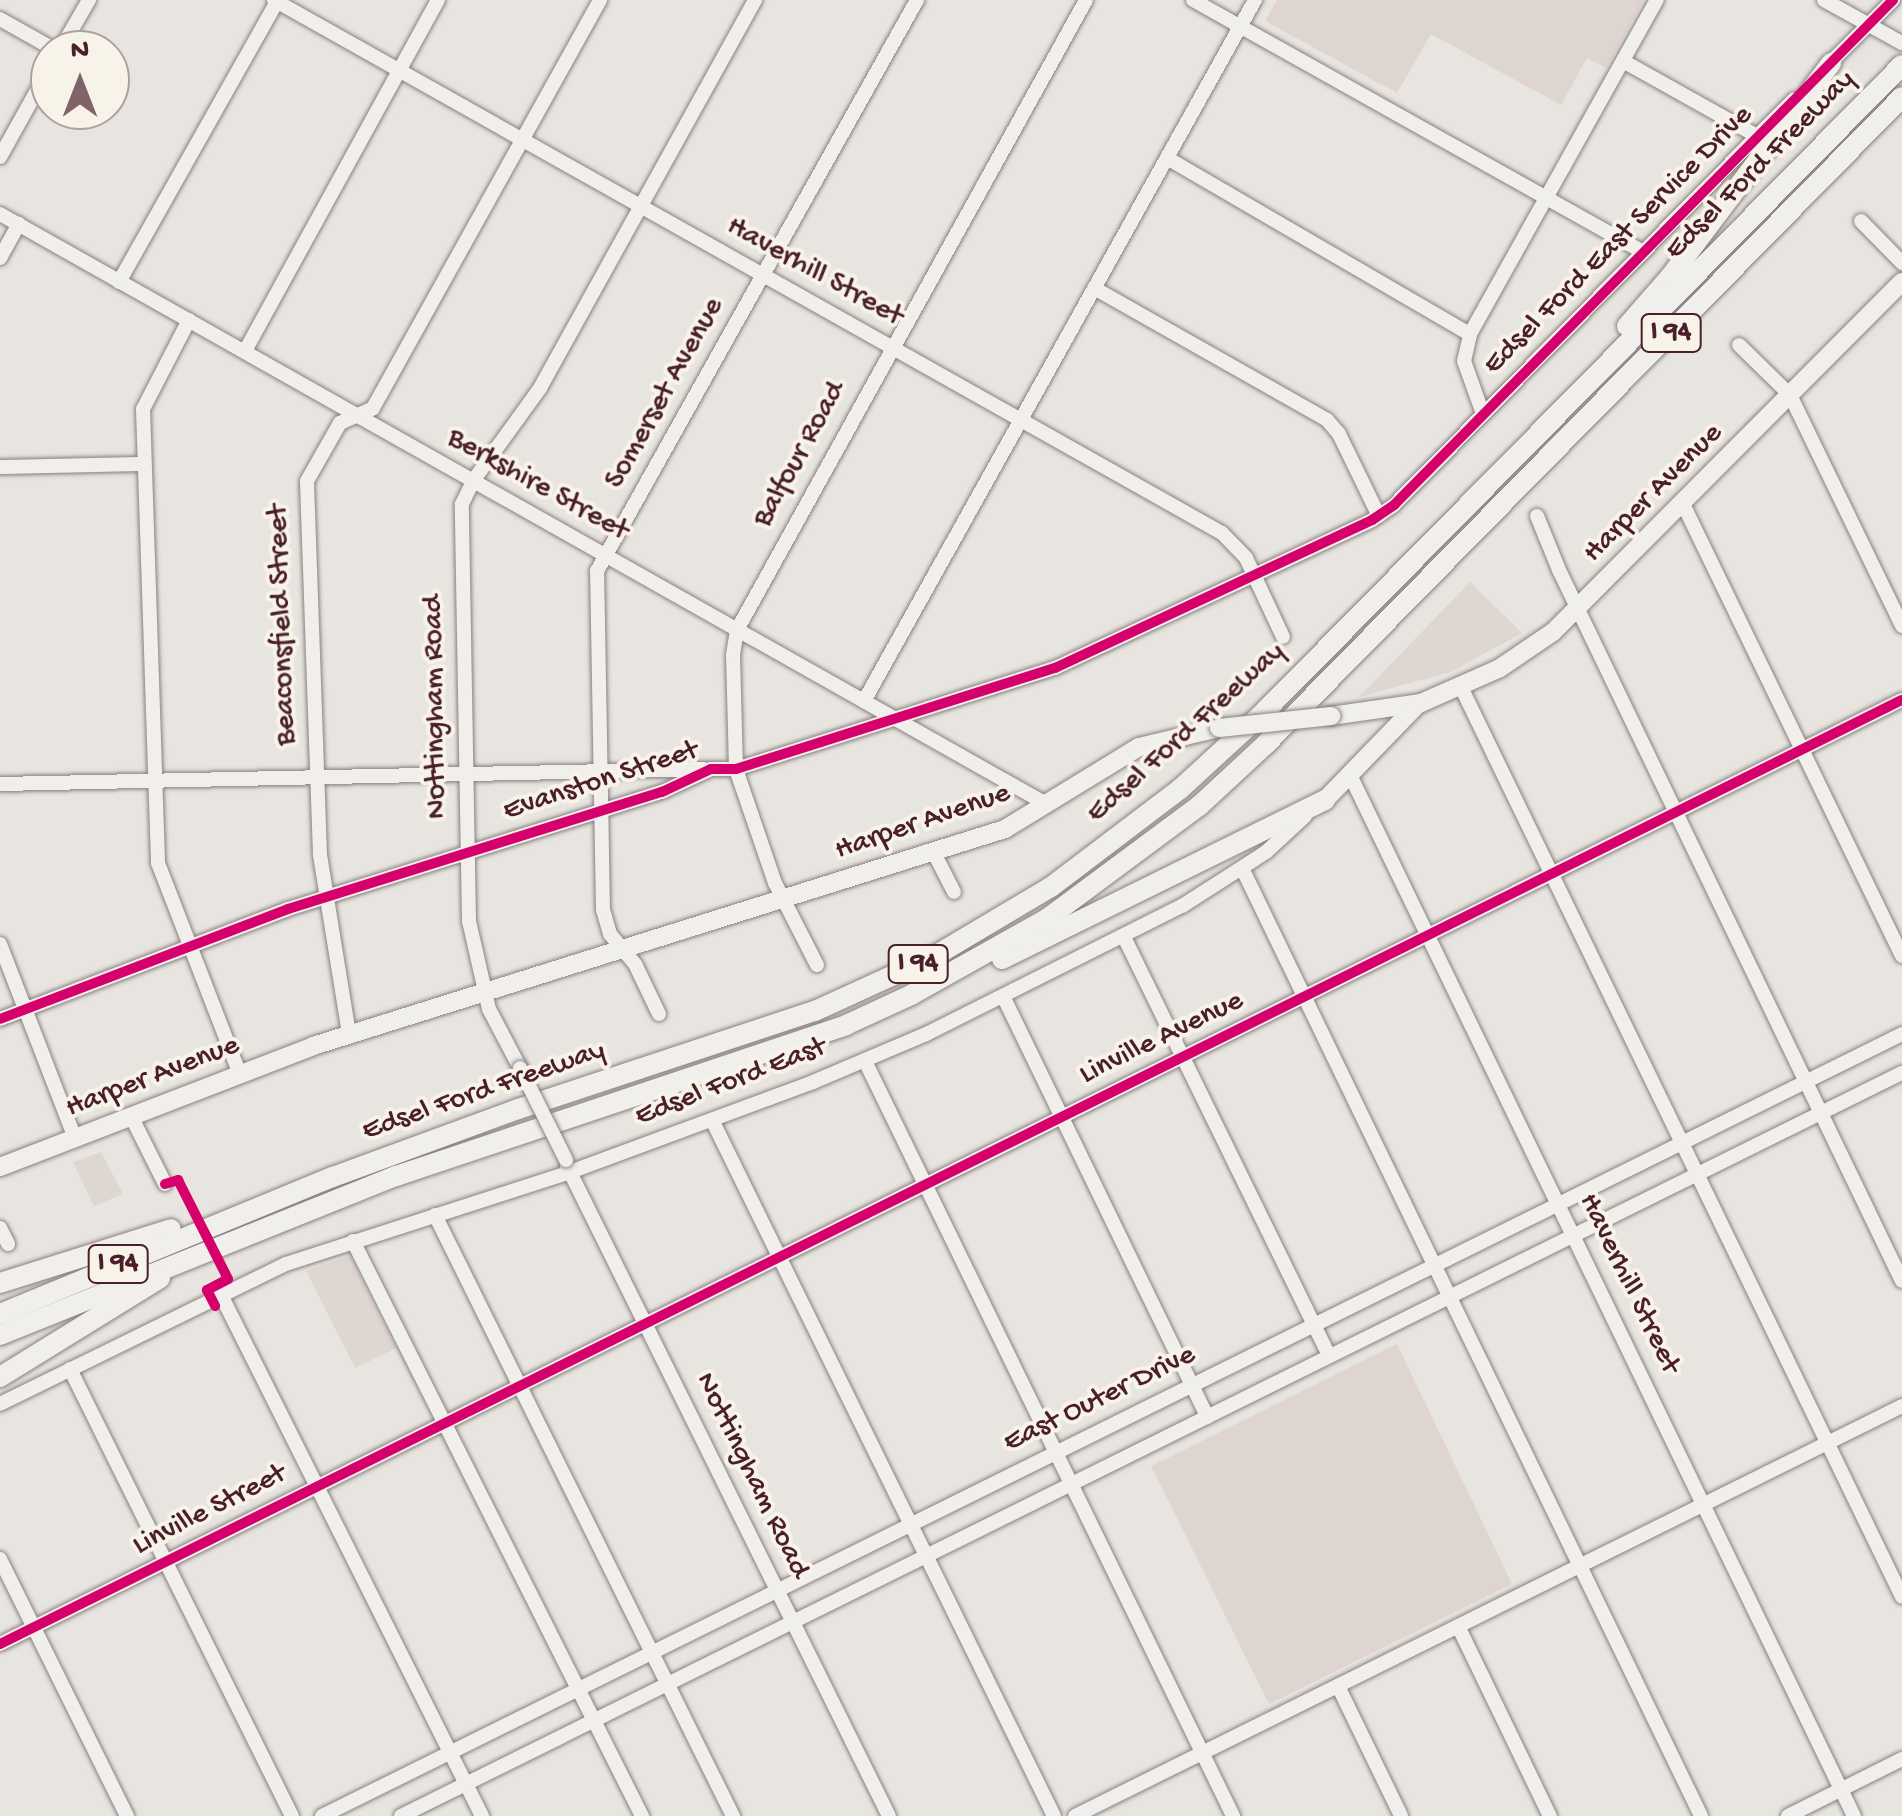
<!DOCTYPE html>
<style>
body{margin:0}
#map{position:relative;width:1902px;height:1816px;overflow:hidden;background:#e8e5e0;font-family:"Gochi Hand",sans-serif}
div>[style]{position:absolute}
.built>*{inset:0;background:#ded5d0}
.green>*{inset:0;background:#ded6d0}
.roads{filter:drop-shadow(0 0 2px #898080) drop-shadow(0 0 2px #898080)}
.minor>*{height:14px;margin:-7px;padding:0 7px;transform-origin:7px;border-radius:7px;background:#f0efeb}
.major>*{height:18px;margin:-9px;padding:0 9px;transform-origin:9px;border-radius:9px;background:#f0efeb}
.highway>*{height:20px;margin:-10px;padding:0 10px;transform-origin:10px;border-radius:10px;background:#f0efeb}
.bridges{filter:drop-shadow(0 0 2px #898080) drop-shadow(0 0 2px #898080)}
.minor-bridge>*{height:14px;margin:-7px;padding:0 7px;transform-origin:7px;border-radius:7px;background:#f0efeb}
.major-bridge>*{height:18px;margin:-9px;padding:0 9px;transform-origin:9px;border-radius:9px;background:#f0efeb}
.cycleway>*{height:10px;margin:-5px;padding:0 5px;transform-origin:5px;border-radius:5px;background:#d6006c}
span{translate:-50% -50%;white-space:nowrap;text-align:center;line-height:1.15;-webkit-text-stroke:8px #f7f3e8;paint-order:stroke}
.shield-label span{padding:2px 8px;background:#f7f3e8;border:2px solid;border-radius:8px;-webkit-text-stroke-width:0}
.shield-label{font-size:28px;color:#4a1f2b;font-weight:700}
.street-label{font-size:30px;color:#4a1f2b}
.north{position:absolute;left:30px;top:30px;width:100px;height:100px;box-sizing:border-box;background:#f7f3e8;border:2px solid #b29e9c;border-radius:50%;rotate:0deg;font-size:28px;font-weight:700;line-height:40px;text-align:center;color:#4a1f2b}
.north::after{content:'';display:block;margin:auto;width:35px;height:45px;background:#81646a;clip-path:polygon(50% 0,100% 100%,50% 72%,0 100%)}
</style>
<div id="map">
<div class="built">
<i style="clip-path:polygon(1277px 0,1644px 0,1606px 68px,1587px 58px,1561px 105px,1431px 34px,1397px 93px,1265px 21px)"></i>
<i style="clip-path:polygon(1397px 1344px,1512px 1584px,1269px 1704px,1151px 1466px)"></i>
</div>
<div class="green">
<i style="clip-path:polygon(1470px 582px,1522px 633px,1451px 672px,1359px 697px)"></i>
<i style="clip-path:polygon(101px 1152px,123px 1194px,94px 1206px,73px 1162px)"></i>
<i style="clip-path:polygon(350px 1256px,396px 1348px,355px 1368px,306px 1271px)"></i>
</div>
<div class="roads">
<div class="minor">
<i style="left:274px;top:0;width:1088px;rotate:29.35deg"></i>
<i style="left:1222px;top:533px;width:35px;rotate:46deg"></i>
<i style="left:1246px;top:558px;width:87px;rotate:64.9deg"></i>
<i style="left:1193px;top:0;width:516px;rotate:29.25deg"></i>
<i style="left:1824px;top:0;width:89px;rotate:28.9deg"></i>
<i style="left:0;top:19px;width:63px;rotate:29.4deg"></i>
<i style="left:60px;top:50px;width:58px;rotate:-59.9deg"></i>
<i style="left:1623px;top:61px;width:154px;rotate:29.2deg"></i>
<i style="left:1826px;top:67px;width:95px;rotate:-45deg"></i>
<i style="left:0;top:157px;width:103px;rotate:-60.9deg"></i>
<i style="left:1167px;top:158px;width:350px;rotate:30.2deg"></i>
<i style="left:0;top:214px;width:1203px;rotate:29.42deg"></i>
<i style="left:1861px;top:221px;width:59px;rotate:45.7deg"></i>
<i style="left:0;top:258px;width:39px;rotate:-61deg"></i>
<i style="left:119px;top:282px;width:324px;rotate:-60.6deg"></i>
<i style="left:1094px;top:288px;width:268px;rotate:29.5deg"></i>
<i style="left:1327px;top:420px;width:18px;rotate:49deg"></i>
<i style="left:1339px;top:434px;width:91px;rotate:64deg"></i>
<i style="left:189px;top:320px;width:100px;rotate:117.3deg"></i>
<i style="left:143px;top:409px;width:454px;rotate:88.1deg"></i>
<i style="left:158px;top:863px;width:226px;rotate:68.8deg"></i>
<i style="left:1739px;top:345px;width:71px;rotate:44.4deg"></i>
<i style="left:1790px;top:395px;width:257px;rotate:64.1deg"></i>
<i style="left:245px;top:351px;width:401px;rotate:-61.2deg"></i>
<i style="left:1483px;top:414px;width:56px;rotate:-109.7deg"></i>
<i style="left:1464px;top:361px;width:28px;rotate:-77deg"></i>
<i style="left:1470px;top:334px;width:383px;rotate:-60.8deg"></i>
<i style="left:0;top:467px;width:144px;rotate:-1.2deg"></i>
<i style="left:1683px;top:504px;width:502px;rotate:64.15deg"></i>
<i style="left:1537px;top:516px;width:58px;rotate:67.8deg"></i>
<i style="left:1559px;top:570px;width:789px;rotate:64.25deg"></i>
<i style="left:1461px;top:687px;width:1011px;rotate:64.14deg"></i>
<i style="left:864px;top:701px;width:803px;rotate:-60.85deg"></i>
<i style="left:1351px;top:777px;width:1154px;rotate:64.17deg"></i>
<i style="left:0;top:784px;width:704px;rotate:-1.22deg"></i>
<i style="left:933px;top:851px;width:46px;rotate:62.9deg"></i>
<i style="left:1242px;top:868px;width:1053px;rotate:64.16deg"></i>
<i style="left:1124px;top:937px;width:466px;rotate:63.9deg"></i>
<i style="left:0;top:944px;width:208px;rotate:68.9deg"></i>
<i style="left:817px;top:965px;width:92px;rotate:-117.1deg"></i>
<i style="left:775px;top:883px;width:120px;rotate:-108.9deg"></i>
<i style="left:736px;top:769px;width:114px;rotate:-91.5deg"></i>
<i style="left:733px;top:655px;width:25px;rotate:-81deg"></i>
<i style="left:737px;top:630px;width:720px;rotate:-61.01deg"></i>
<i style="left:1003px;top:996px;width:468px;rotate:64.1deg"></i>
<i style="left:659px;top:1014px;width:55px;rotate:-115.6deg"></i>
<i style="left:635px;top:964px;width:39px;rotate:-130deg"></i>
<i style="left:610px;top:934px;width:25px;rotate:-106deg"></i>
<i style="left:603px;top:910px;width:339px;rotate:-91deg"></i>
<i style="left:597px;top:571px;width:655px;rotate:-60.73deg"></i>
<i style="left:0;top:1019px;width:308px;rotate:-20.9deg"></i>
<i style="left:288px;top:909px;width:392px;rotate:-17.4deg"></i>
<i style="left:662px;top:792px;width:54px;rotate:-25.1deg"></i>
<i style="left:711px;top:769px;width:25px"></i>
<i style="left:736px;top:769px;width:335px;rotate:-17.6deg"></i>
<i style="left:1055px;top:668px;width:350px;rotate:-25deg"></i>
<i style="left:1372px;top:520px;width:27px;rotate:-34deg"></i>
<i style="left:1394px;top:505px;width:569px;rotate:-45.43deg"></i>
<i style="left:349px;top:1034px;width:181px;rotate:-99.2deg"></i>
<i style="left:320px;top:855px;width:374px;rotate:-92deg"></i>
<i style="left:307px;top:481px;width:67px;rotate:-60.4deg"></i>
<i style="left:340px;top:423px;width:36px;rotate:-24deg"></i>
<i style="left:373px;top:408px;width:467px;rotate:-60.9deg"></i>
<i style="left:865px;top:1061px;width:840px;rotate:64.01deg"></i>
<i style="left:520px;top:1068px;width:67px;rotate:-117.7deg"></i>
<i style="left:489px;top:1009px;width:90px;rotate:-102.8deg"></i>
<i style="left:469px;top:921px;width:417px;rotate:-91deg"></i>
<i style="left:462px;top:504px;width:25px;rotate:-64deg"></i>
<i style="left:473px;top:481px;width:115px;rotate:-54.2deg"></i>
<i style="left:540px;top:388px;width:444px;rotate:-61deg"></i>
<i style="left:131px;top:1116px;width:76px;rotate:63.4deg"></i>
<i style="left:712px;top:1120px;width:775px;rotate:63.83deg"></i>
<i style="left:567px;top:1166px;width:725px;rotate:63.65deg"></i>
<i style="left:435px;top:1215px;width:671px;rotate:63.63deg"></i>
<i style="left:0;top:1228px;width:18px;rotate:63deg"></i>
<i style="left:353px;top:1241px;width:644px;rotate:63.32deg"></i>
<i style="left:221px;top:1295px;width:583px;rotate:63.39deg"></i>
<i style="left:70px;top:1369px;width:499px;rotate:63.6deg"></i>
<i style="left:0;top:1404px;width:318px;rotate:-26.1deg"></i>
<i style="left:286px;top:1264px;width:299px;rotate:-17.9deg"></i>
<i style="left:570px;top:1172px;width:259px;rotate:-20.3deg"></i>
<i style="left:813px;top:1082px;width:123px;rotate:-23deg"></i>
<i style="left:926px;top:1034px;width:286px;rotate:-26.6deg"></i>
<i style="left:1182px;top:906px;width:100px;rotate:-32.7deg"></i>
<i style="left:1266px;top:852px;width:53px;rotate:-42.7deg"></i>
<i style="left:0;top:1559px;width:287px;rotate:63.7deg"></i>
<i style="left:1458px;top:1626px;width:211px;rotate:64.2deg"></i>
<i style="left:0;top:1644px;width:2123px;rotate:-26.4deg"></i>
<i style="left:1338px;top:1686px;width:144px;rotate:64.1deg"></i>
<i style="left:322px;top:1816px;width:1763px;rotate:-26.33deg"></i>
<i style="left:401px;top:1816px;width:1675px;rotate:-26.34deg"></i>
<i style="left:1075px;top:1816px;width:923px;rotate:-26.37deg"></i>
<i style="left:1788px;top:1816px;width:127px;rotate:-26.6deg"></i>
</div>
<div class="major">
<i style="left:1331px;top:716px;width:91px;rotate:-8.2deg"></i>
<i style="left:1421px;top:703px;width:86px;rotate:-23.9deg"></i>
<i style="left:1500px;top:668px;width:64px;rotate:-34.2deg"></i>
<i style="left:1553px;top:632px;width:494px;rotate:-45.1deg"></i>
<i style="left:1325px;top:800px;width:134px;rotate:-45.9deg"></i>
<i style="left:0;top:1167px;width:336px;rotate:-21.1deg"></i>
<i style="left:313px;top:1046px;width:725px;rotate:-17.41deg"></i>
<i style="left:1005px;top:829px;width:157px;rotate:-31.5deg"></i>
<i style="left:1139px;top:747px;width:82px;rotate:-13.4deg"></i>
</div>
<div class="highway">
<i style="left:1627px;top:326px;width:65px;rotate:-48.7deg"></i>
<i style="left:1670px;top:277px;width:268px;rotate:-53deg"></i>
<i style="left:1002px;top:959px;width:360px;rotate:-26.2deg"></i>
<i style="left:0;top:1283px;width:179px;rotate:-17.5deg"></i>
<i style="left:0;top:1314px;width:360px;rotate:-22.4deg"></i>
<i style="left:333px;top:1177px;width:197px;rotate:-20.2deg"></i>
<i style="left:518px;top:1109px;width:313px;rotate:-18.3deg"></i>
<i style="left:815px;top:1011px;width:130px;rotate:-24.6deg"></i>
<i style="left:933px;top:957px;width:137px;rotate:-30.7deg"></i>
<i style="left:1051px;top:887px;width:162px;rotate:-37.2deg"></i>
<i style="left:1180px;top:789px;width:115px;rotate:-42.5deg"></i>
<i style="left:1265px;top:711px;width:907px;rotate:-45.4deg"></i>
<i style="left:0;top:1335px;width:427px;rotate:-21.9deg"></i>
<i style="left:396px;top:1176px;width:475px;rotate:-18.5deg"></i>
<i style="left:846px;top:1025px;width:72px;rotate:-24.8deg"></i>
<i style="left:911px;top:995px;width:157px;rotate:-29.3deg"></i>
<i style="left:1048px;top:918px;width:188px;rotate:-36.6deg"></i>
<i style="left:1199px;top:806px;width:91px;rotate:-42.8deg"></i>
<i style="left:1266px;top:744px;width:907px;rotate:-45.49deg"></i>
<i style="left:0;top:1377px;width:188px;rotate:-31.7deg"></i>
</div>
</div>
<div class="bridges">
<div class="minor-bridge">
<i style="left:520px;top:1068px;width:103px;rotate:63.4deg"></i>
</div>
<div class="major-bridge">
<i style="left:1219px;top:728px;width:113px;rotate:-6.1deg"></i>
</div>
</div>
<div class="cycleway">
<i style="left:0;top:1019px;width:308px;rotate:-20.9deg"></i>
<i style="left:288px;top:909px;width:392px;rotate:-17.4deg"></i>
<i style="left:662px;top:792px;width:54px;rotate:-25.1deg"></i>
<i style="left:711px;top:769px;width:25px"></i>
<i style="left:736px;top:769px;width:335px;rotate:-17.6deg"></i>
<i style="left:1055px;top:668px;width:350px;rotate:-25deg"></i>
<i style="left:1372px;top:520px;width:27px;rotate:-34deg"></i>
<i style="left:1394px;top:505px;width:710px;rotate:-45.34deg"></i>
<i style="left:165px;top:1184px;width:14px;rotate:-17deg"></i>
<i style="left:178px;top:1180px;width:111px;rotate:63.2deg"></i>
<i style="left:228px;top:1279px;width:24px;rotate:152deg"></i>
<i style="left:207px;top:1290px;width:18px;rotate:63deg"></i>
<i style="left:0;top:1644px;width:2123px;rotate:-26.4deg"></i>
</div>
<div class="shield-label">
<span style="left:1671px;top:333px">I 94</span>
<span style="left:918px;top:964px">I 94</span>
<span style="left:118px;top:1264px">I 94</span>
</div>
<div class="street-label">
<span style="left:1761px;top:166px;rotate:-45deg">Edsel Ford Freeway</span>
<span style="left:1619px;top:241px;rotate:-45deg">Edsel Ford East Service Drive</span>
<span style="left:814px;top:273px;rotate:29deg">Haverhill Street</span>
<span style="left:666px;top:394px;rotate:-61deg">Somerset Avenue</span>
<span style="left:801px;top:455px;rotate:-61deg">Balfour Road</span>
<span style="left:537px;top:486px;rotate:29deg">Berkshire Street</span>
<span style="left:1654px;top:494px;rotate:-45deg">Harper Avenue</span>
<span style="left:284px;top:625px;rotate:-92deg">Beaconsfield Street</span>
<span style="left:437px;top:707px;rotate:-91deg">Nottingham Road</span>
<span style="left:1187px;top:734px;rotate:-42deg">Edsel Ford Freeway</span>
<span style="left:601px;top:782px;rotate:-18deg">Evanston Street</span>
<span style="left:923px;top:823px;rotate:-19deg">Harper Avenue</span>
<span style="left:1162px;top:1039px;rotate:-26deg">Linville Avenue</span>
<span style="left:153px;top:1078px;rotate:-21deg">Harper Avenue</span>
<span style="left:731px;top:1083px;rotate:-21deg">Edsel Ford East</span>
<span style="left:484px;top:1092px;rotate:-19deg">Edsel Ford Freeway</span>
<span style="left:1628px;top:1284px;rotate:64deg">Haverhill Street</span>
<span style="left:1100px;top:1400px;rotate:-26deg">East Outer Drive</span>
<span style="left:751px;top:1476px;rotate:64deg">Nottingham Road</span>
<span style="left:210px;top:1511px;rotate:-27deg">Linville Street</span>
</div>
<div class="north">N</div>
</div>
